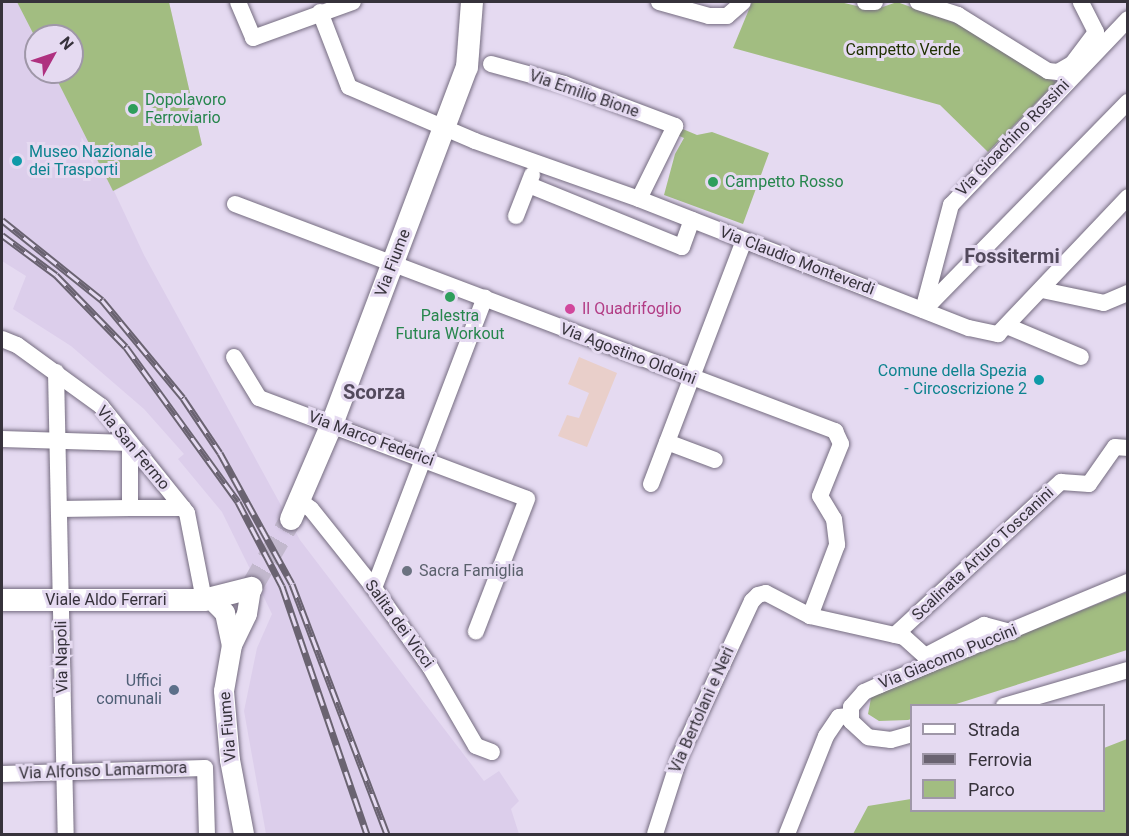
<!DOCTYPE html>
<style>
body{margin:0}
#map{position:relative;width:1129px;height:836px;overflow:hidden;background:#e5daf1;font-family:Roboto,sans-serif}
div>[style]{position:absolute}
.built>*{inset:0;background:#dcceeb}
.education>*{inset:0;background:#e9cfca}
.green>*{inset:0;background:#a2bd81}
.secondary-tunnel>*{height:22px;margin-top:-11px;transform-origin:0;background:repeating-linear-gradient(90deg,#c2b8cd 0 22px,transparent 0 33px)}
.roads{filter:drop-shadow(0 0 2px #756c80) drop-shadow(0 0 2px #756c80)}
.minor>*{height:16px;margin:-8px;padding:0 8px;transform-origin:8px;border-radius:8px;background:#fff}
.tertiary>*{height:20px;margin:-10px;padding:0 10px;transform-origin:10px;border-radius:10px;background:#fff}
.secondary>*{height:22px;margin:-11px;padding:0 11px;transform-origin:11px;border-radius:11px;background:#fff}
.rail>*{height:7px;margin-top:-3.5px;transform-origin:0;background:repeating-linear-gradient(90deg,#e5daf1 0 14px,#6a6371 0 28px);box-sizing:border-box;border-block:2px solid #6a6371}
.dots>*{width:16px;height:16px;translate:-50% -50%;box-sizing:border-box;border:3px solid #e5daf1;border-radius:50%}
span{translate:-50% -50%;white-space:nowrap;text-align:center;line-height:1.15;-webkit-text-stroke:6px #e5daf1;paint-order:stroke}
.park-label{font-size:16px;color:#1f3100}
.street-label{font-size:16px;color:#36323b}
.leisure-label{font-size:16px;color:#27864d}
.left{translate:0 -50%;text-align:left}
.culture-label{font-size:16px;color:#0d838f}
.right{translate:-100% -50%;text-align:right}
.hotel-label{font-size:16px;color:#b23c85}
.worship-label{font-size:16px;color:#5b616d}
.service-label{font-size:16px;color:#4e5e75}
.quarter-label{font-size:20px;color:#52495c;font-weight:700}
.frame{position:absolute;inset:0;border:3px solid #36323b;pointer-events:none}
.legend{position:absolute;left:910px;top:704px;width:195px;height:108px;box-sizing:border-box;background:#e5daf1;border:2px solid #9f97a8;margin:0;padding:8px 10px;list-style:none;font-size:18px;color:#36323b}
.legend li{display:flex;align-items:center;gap:12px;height:30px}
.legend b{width:30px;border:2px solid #9f97a8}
.north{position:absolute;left:24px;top:24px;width:60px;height:60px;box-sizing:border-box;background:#e5daf1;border:2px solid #9f97a8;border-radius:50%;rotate:50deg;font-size:16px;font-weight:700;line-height:24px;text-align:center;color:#36323b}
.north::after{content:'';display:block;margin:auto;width:21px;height:27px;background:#af3180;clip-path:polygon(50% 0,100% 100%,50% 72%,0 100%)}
</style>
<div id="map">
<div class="built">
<i style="clip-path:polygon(evenodd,2px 2px,169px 2px,202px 145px,114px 191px,144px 255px,300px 540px,484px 781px,499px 771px,519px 801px,511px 809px,519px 834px,266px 834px,244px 711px,257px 648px,272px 614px,222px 512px,178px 459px,184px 454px,144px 409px,71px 346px,13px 309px,26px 276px,2px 261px,2px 2px,36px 36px,72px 36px,72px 72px,36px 72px,36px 36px)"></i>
</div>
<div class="education">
<i style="clip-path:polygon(579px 357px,617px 373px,587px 447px,558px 436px,567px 415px,579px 418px,589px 393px,568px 384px)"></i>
</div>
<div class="green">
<i style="clip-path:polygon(17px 2px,169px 2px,202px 145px,113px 191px,53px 72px,72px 72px,72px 36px,36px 39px)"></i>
<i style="clip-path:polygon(752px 2px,840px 2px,874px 10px,897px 2px,958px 24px,1056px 82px,988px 152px,940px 105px,733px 48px)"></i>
<i style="clip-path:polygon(678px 127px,697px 135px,712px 132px,769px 153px,743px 224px,664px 195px,675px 154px,684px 138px,675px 134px)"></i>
<i style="clip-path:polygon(1127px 592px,1127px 650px,953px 705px,912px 706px,911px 719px,908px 720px,879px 721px,868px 714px,871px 698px,884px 690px)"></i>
<i style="clip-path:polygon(1127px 739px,1127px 834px,853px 834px,868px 806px,911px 799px,912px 810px,1104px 810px,1104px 748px)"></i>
</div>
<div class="secondary-tunnel">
<i style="left:251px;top:588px;width:80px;rotate:-59.9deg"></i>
</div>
<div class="roads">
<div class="minor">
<i style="left:238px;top:2px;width:39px;rotate:67deg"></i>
<i style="left:253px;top:38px;width:106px;rotate:-19.8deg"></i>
<i style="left:659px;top:2px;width:52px;rotate:15.6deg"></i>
<i style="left:709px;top:16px;width:18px"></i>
<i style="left:727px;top:16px;width:21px;rotate:-41deg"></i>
<i style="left:865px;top:2px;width:10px"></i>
<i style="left:918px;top:2px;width:42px;rotate:18deg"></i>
<i style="left:958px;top:15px;width:106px;rotate:31.9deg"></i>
<i style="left:1048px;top:71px;width:10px;rotate:6deg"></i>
<i style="left:1058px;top:72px;width:16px;rotate:-30deg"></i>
<i style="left:1072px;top:64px;width:40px;rotate:-53deg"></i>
<i style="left:1096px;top:32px;width:34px;rotate:-117deg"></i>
<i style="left:320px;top:12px;width:80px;rotate:68.9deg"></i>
<i style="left:349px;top:87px;width:137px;rotate:23.2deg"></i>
<i style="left:475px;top:141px;width:174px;rotate:19.5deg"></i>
<i style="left:639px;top:199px;width:354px;rotate:21.4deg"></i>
<i style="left:969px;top:328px;width:30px;rotate:12deg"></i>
<i style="left:998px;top:334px;width:189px;rotate:-46.5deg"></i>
<i style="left:491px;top:64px;width:76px;rotate:15.3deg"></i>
<i style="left:564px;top:84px;width:119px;rotate:20.7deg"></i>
<i style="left:675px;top:126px;width:81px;rotate:116.3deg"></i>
<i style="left:529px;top:185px;width:165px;rotate:22.1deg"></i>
<i style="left:682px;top:247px;width:29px;rotate:-70deg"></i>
<i style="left:235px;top:204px;width:642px;rotate:20.72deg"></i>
<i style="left:835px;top:431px;width:14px;rotate:65deg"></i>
<i style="left:841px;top:444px;width:56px;rotate:112deg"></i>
<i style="left:820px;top:496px;width:27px;rotate:59deg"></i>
<i style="left:834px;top:519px;width:26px;rotate:83deg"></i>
<i style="left:837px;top:545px;width:76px;rotate:110.8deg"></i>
<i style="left:516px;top:216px;width:44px;rotate:-68.7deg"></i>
<i style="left:1042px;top:290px;width:63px;rotate:11.8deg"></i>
<i style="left:1104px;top:303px;width:26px;rotate:-23deg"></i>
<i style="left:923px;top:310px;width:109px;rotate:-75.1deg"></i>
<i style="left:951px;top:205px;width:257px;rotate:-46.4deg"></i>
<i style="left:924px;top:310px;width:291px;rotate:-45.6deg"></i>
<i style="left:1007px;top:326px;width:80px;rotate:22.7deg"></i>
<i style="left:2px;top:339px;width:16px;rotate:22deg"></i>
<i style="left:17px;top:345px;width:104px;rotate:36deg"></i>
<i style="left:101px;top:406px;width:137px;rotate:51.2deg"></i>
<i style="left:187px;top:513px;width:89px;rotate:78.9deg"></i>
<i style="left:234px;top:357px;width:48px;rotate:58.6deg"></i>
<i style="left:259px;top:398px;width:286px;rotate:20.6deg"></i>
<i style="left:527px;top:499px;width:142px;rotate:111.1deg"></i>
<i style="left:56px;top:372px;width:462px;rotate:88.8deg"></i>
<i style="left:2px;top:439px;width:128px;rotate:1.8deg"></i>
<i style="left:667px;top:442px;width:51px;rotate:20.6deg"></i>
<i style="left:651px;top:484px;width:261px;rotate:-69.1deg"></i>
<i style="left:299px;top:500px;width:15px;rotate:37deg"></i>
<i style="left:311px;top:509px;width:101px;rotate:51.4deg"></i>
<i style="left:374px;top:588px;width:97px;rotate:54.7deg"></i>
<i style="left:430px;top:667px;width:91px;rotate:59.8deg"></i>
<i style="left:476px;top:746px;width:17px;rotate:21deg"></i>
<i style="left:130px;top:508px;width:53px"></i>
<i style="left:59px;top:509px;width:71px;rotate:-0.8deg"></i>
<i style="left:130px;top:508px;width:65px;rotate:-90deg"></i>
<i style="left:374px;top:588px;width:311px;rotate:-69.1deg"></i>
<i style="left:895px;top:635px;width:226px;rotate:-42.7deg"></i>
<i style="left:1061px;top:482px;width:28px;rotate:4deg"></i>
<i style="left:1089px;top:484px;width:45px;rotate:-54.9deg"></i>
<i style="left:1115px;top:447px;width:13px;rotate:4deg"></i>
<i style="left:1004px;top:706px;width:129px;rotate:-16.2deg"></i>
<i style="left:912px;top:734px;width:22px;rotate:164deg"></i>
<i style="left:891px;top:740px;width:23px;rotate:-173deg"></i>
<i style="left:868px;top:737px;width:23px;rotate:-137deg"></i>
<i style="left:851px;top:721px;width:14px;rotate:-90deg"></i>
<i style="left:851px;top:707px;width:20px;rotate:-49deg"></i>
<i style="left:864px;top:692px;width:17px;rotate:-24deg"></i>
<i style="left:880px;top:685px;width:269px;rotate:-22.6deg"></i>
<i style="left:2px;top:774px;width:203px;rotate:-1.7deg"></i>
<i style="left:205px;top:768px;width:66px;rotate:88.3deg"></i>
<i style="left:655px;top:834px;width:82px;rotate:-72.2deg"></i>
<i style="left:680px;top:756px;width:171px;rotate:-65.1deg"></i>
<i style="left:752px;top:601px;width:8px;rotate:-45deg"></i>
<i style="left:758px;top:595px;width:8px;rotate:-14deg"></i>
<i style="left:766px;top:593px;width:50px;rotate:27.6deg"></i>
<i style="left:810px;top:616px;width:96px;rotate:12.6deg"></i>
<i style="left:904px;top:637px;width:28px;rotate:42deg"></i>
<i style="left:925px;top:656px;width:67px;rotate:-27.7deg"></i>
<i style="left:984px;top:625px;width:28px;rotate:15deg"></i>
<i style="left:787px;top:834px;width:105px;rotate:-68.3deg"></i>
<i style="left:826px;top:736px;width:23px;rotate:-56deg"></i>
<i style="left:839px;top:717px;width:10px;rotate:-6deg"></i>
</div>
<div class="tertiary">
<i style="left:211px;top:599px;width:20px;rotate:45deg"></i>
<i style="left:225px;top:613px;width:33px;rotate:78deg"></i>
<i style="left:244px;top:834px;width:75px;rotate:-100.7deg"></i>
<i style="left:230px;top:760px;width:69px;rotate:-95deg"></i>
<i style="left:224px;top:691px;width:47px;rotate:-80.1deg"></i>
<i style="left:232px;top:645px;width:34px;rotate:-64deg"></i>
<i style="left:247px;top:614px;width:26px;rotate:-81deg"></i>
</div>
<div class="secondary">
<i style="left:291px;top:519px;width:103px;rotate:-66.7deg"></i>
<i style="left:332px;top:424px;width:382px;rotate:-69.3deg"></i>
<i style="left:467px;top:67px;width:65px;rotate:-85.6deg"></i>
<i style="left:2px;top:600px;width:202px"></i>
<i style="left:204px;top:600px;width:49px;rotate:-14.3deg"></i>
</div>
</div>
<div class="rail">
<i style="left:2px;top:220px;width:128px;rotate:38.7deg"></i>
<i style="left:102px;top:300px;width:127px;rotate:50.4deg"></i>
<i style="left:183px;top:398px;width:66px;rotate:56.1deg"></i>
<i style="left:220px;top:453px;width:149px;rotate:61.2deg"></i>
<i style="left:292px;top:584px;width:267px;rotate:69.2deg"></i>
<i style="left:2px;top:235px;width:67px;rotate:36.5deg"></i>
<i style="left:56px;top:275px;width:100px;rotate:45.8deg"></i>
<i style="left:126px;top:347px;width:191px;rotate:54.1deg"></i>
<i style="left:238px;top:502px;width:95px;rotate:62.4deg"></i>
<i style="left:282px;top:586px;width:262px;rotate:71.1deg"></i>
</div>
<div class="dots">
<i style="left:133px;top:109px;background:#2e9e5b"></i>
<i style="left:17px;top:161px;background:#0f9aa8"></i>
<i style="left:713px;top:182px;background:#2e9e5b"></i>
<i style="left:450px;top:297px;background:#2e9e5b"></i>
<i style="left:570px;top:309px;background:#d1479c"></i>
<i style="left:1039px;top:380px;background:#0f9aa8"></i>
<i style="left:407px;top:571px;background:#6b7280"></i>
<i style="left:174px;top:690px;background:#5c6f8a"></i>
</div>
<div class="park-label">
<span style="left:903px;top:50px">Campetto Verde</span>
</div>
<div class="street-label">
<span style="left:584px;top:94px;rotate:19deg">Via Emilio Bione</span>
<span style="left:1013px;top:138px;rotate:-46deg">Via Gioachino Rossini</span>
<span style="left:797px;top:261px;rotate:21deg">Via Claudio Monteverdi</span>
<span style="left:393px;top:263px;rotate:-69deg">Via Fiume</span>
<span style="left:628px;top:354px;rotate:21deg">Via Agostino Oldoini</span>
<span style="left:371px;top:439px;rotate:20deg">Via Marco Federici</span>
<span style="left:133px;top:448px;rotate:50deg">Via San Fermo</span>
<span style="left:983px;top:554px;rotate:-43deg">Scalinata Arturo Toscanini</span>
<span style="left:106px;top:600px">Viale Aldo Ferrari</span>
<span style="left:399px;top:624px;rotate:54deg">Salita dei Vicci</span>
<span style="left:62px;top:657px;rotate:-91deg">Via Napoli</span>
<span style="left:948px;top:657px;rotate:-22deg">Via Giacomo Puccini</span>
<span style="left:702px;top:710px;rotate:-66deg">Via Bertolani e Neri</span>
<span style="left:228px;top:727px;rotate:-95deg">Via Fiume</span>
<span style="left:103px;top:771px;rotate:-2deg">Via Alfonso Lamarmora</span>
</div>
<div class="leisure-label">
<span class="left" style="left:145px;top:109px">Dopolavoro<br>Ferroviario</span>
<span class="left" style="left:725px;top:182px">Campetto Rosso</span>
<span style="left:450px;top:325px">Palestra<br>Futura Workout</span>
</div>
<div class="culture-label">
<span class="left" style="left:29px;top:161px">Museo Nazionale<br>dei Trasporti</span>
<span class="right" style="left:1027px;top:380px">Comune della Spezia<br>- Circoscrizione 2</span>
</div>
<div class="hotel-label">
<span class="left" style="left:582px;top:309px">Il Quadrifoglio</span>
</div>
<div class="worship-label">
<span class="left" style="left:419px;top:571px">Sacra Famiglia</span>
</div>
<div class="service-label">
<span class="right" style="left:162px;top:690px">Uffici<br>comunali</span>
</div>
<div class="quarter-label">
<span style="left:1012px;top:256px">Fossitermi</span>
<span style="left:374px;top:392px">Scorza</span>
</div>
<div class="frame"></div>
<ul class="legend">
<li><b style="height:8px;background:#fff"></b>Strada</li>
<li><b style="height:8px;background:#6a6371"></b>Ferrovia</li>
<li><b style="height:16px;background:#a2bd81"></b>Parco</li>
</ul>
<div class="north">N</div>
</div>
